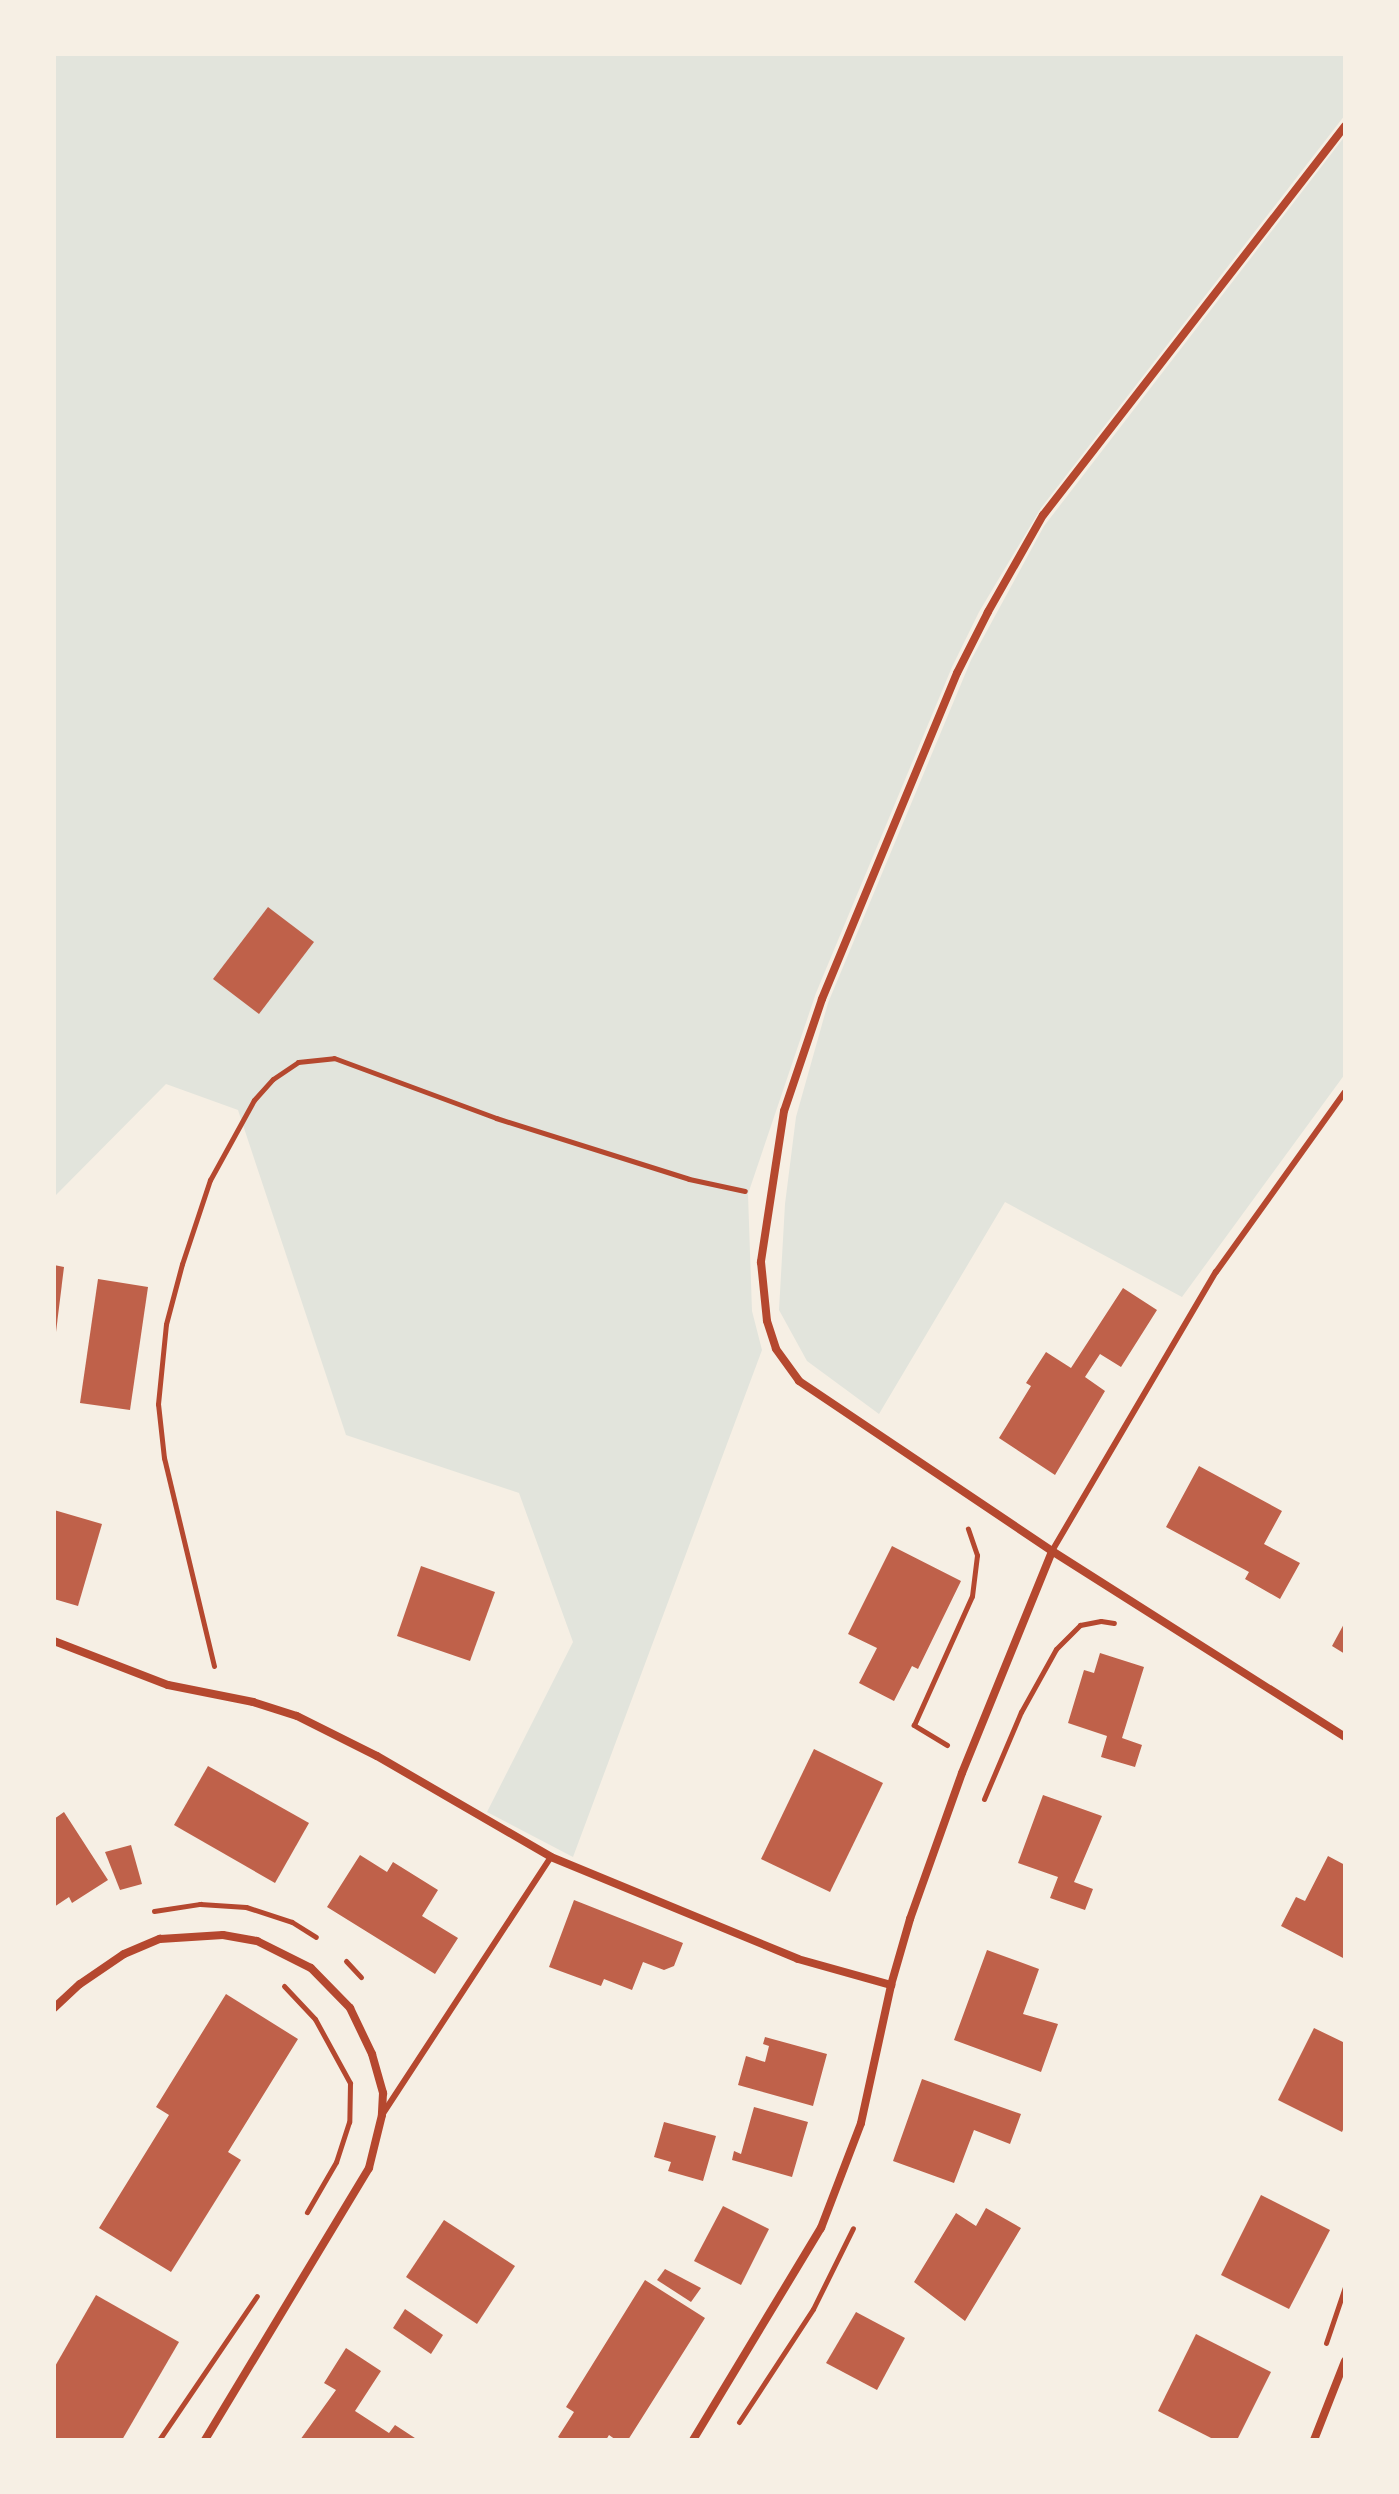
<!DOCTYPE html>
<style>
body{margin:0}
#map{position:relative;width:1399px;height:2494px;overflow:hidden;background:#f6efe4;font-family:"Fira Sans",sans-serif}
div>[style]{position:absolute}
.green>*{inset:0;background:#e2e4dc}
.building>*{inset:0;background:#bf614a}
.path>*{height:5px;margin:-2.5px;padding:0 2.5px;transform-origin:2.5px;border-radius:2.5px;background:#b5482f}
.service>*{height:6px;margin:-3px;padding:0 3px;transform-origin:3px;border-radius:3px;background:#b5482f}
.minor>*{height:8px;margin:-4px;padding:0 4px;transform-origin:4px;border-radius:4px;background:#b5482f}
span{translate:-50% -50%;white-space:nowrap;text-align:center;line-height:1.15;-webkit-text-stroke:7px #f6efe4;paint-order:stroke}
.frame{position:absolute;inset:0;border:56px solid #f6efe4;pointer-events:none}
</style>
<div id="map">
<div class="green">
<i style="clip-path:polygon(54px 54px,1345px 54px,1345px 115px,1041px 508px,979px 612px,952px 667px,816px 993px,748px 1194px,752px 1311px,762px 1350px,573px 1857px,487px 1812px,573px 1642px,519px 1493px,346px 1435px,238px 1110px,166px 1084px,54px 1197px)"></i>
<i style="clip-path:polygon(1345px 136px,1345px 1074px,1182px 1297px,1005px 1202px,879px 1414px,807px 1361px,779px 1310px,785px 1204px,796px 1117px,828px 1003px,971px 660px,1044px 526px)"></i>
</div>
<div class="building">
<i style="clip-path:polygon(268px 907px,314px 942px,259px 1014px,213px 979px)"></i>
<i style="clip-path:polygon(54px 1265px,64px 1267px,56px 1332px,54px 1332px)"></i>
<i style="clip-path:polygon(98px 1279px,148px 1287px,130px 1410px,80px 1403px)"></i>
<i style="clip-path:polygon(1123px 1288px,1157px 1310px,1121px 1367px,1100px 1354px,1085px 1377px,1105px 1391px,1055px 1475px,999px 1438px,1031px 1386px,1026px 1383px,1046px 1352px,1071px 1368px)"></i>
<i style="clip-path:polygon(1199px 1466px,1282px 1511px,1264px 1544px,1300px 1563px,1280px 1599px,1245px 1579px,1249px 1572px,1166px 1527px)"></i>
<i style="clip-path:polygon(54px 1510px,102px 1524px,78px 1606px,54px 1599px)"></i>
<i style="clip-path:polygon(892px 1546px,961px 1581px,918px 1669px,912px 1666px,894px 1701px,859px 1683px,877px 1648px,848px 1634px)"></i>
<i style="clip-path:polygon(421px 1566px,495px 1592px,470px 1661px,397px 1636px)"></i>
<i style="clip-path:polygon(1345px 1622px,1345px 1654px,1332px 1646px)"></i>
<i style="clip-path:polygon(1100px 1653px,1144px 1667px,1122px 1738px,1142px 1745px,1135px 1767px,1101px 1757px,1107px 1736px,1068px 1723px,1084px 1670px,1094px 1673px)"></i>
<i style="clip-path:polygon(814px 1749px,883px 1783px,830px 1892px,761px 1859px)"></i>
<i style="clip-path:polygon(208px 1766px,309px 1823px,275px 1883px,174px 1825px)"></i>
<i style="clip-path:polygon(1043px 1795px,1102px 1816px,1074px 1882px,1093px 1889px,1085px 1910px,1050px 1898px,1058px 1877px,1018px 1863px)"></i>
<i style="clip-path:polygon(64px 1812px,108px 1880px,72px 1903px,69px 1897px,54px 1907px,54px 1819px)"></i>
<i style="clip-path:polygon(131px 1845px,142px 1884px,120px 1890px,105px 1852px)"></i>
<i style="clip-path:polygon(360px 1855px,387px 1872px,393px 1862px,438px 1890px,422px 1916px,458px 1938px,435px 1974px,327px 1907px)"></i>
<i style="clip-path:polygon(1328px 1856px,1345px 1865px,1345px 1959px,1281px 1926px,1296px 1897px,1305px 1901px)"></i>
<i style="clip-path:polygon(574px 1900px,683px 1943px,674px 1966px,664px 1970px,643px 1962px,632px 1990px,604px 1979px,601px 1986px,549px 1967px)"></i>
<i style="clip-path:polygon(987px 1950px,1039px 1969px,1023px 2014px,1058px 2024px,1041px 2072px,954px 2040px)"></i>
<i style="clip-path:polygon(226px 1994px,298px 2039px,228px 2152px,241px 2160px,171px 2272px,99px 2228px,169px 2115px,156px 2107px)"></i>
<i style="clip-path:polygon(1314px 2028px,1345px 2043px,1345px 2125px,1342px 2132px,1278px 2100px)"></i>
<i style="clip-path:polygon(765px 2037px,827px 2054px,813px 2106px,738px 2085px,746px 2056px,765px 2062px,769px 2046px,763px 2044px)"></i>
<i style="clip-path:polygon(922px 2079px,1021px 2114px,1010px 2144px,974px 2130px,954px 2183px,893px 2161px)"></i>
<i style="clip-path:polygon(754px 2107px,808px 2122px,792px 2177px,732px 2160px,734px 2151px,741px 2154px)"></i>
<i style="clip-path:polygon(664px 2122px,716px 2136px,703px 2181px,668px 2171px,671px 2162px,654px 2157px)"></i>
<i style="clip-path:polygon(1261px 2195px,1330px 2230px,1289px 2309px,1221px 2275px)"></i>
<i style="clip-path:polygon(723px 2206px,769px 2229px,741px 2285px,694px 2261px)"></i>
<i style="clip-path:polygon(986px 2208px,1021px 2228px,965px 2321px,914px 2282px,956px 2213px,976px 2226px)"></i>
<i style="clip-path:polygon(444px 2220px,515px 2266px,477px 2324px,406px 2277px)"></i>
<i style="clip-path:polygon(665px 2269px,701px 2288px,691px 2302px,657px 2280px)"></i>
<i style="clip-path:polygon(645px 2280px,705px 2318px,628px 2440px,616px 2440px,609px 2435px,606px 2440px,563px 2440px,558px 2437px,574px 2412px,566px 2407px)"></i>
<i style="clip-path:polygon(96px 2295px,179px 2342px,122px 2440px,54px 2440px,54px 2368px)"></i>
<i style="clip-path:polygon(405px 2309px,443px 2335px,431px 2354px,393px 2328px)"></i>
<i style="clip-path:polygon(856px 2312px,905px 2338px,877px 2390px,826px 2363px)"></i>
<i style="clip-path:polygon(1196px 2334px,1271px 2372px,1237px 2440px,1215px 2440px,1158px 2411px)"></i>
<i style="clip-path:polygon(346px 2348px,381px 2371px,355px 2411px,389px 2433px,395px 2425px,418px 2440px,300px 2440px,336px 2390px,324px 2383px)"></i>
</div>
<div class="path">
<i style="left:214px;top:1666px;width:214px;rotate:-103.5deg"></i>
<i style="left:164px;top:1458px;width:54px;rotate:-96.3deg"></i>
<i style="left:158px;top:1404px;width:80px;rotate:-84.3deg"></i>
<i style="left:166px;top:1324px;width:62px;rotate:-75.1deg"></i>
<i style="left:182px;top:1264px;width:89px;rotate:-71.6deg"></i>
<i style="left:210px;top:1180px;width:91px;rotate:-61.2deg"></i>
<i style="left:254px;top:1100px;width:28px;rotate:-48deg"></i>
<i style="left:273px;top:1079px;width:30px;rotate:-34deg"></i>
<i style="left:298px;top:1062px;width:36px;rotate:-6deg"></i>
<i style="left:334px;top:1058px;width:173px;rotate:20.3deg"></i>
<i style="left:496px;top:1118px;width:202px;rotate:17.5deg"></i>
<i style="left:689px;top:1179px;width:57px;rotate:12.1deg"></i>
<i style="left:947px;top:1745px;width:39px;rotate:-149deg"></i>
<i style="left:914px;top:1725px;width:141px;rotate:-65.8deg"></i>
<i style="left:972px;top:1596px;width:41px;rotate:-83deg"></i>
<i style="left:977px;top:1555px;width:28px;rotate:-109deg"></i>
<i style="left:984px;top:1799px;width:95px;rotate:-67deg"></i>
<i style="left:1021px;top:1712px;width:72px;rotate:-60.9deg"></i>
<i style="left:1056px;top:1649px;width:34px;rotate:-45deg"></i>
<i style="left:1080px;top:1625px;width:21px;rotate:-11deg"></i>
<i style="left:1101px;top:1621px;width:13px;rotate:9deg"></i>
<i style="left:154px;top:1911px;width:47px;rotate:-8.7deg"></i>
<i style="left:200px;top:1904px;width:46px;rotate:3.7deg"></i>
<i style="left:246px;top:1907px;width:48px;rotate:18.1deg"></i>
<i style="left:292px;top:1922px;width:28px;rotate:32deg"></i>
<i style="left:346px;top:1961px;width:22px;rotate:47deg"></i>
<i style="left:284px;top:1986px;width:45px;rotate:46.8deg"></i>
<i style="left:315px;top:2019px;width:73px;rotate:61.3deg"></i>
<i style="left:350px;top:2083px;width:39px;rotate:91deg"></i>
<i style="left:349px;top:2122px;width:42px;rotate:108deg"></i>
<i style="left:336px;top:2162px;width:58px;rotate:120.1deg"></i>
<i style="left:1326px;top:2343px;width:59px;rotate:-71.3deg"></i>
<i style="left:739px;top:2422px;width:135px;rotate:-56.8deg"></i>
<i style="left:813px;top:2309px;width:90px;rotate:-63.7deg"></i>
<i style="left:159px;top:2440px;width:174px;rotate:-55.8deg"></i>
</div>
<div class="service">
<i style="left:1052px;top:1551px;width:324px;rotate:-59.6deg"></i>
<i style="left:1216px;top:1272px;width:221px;rotate:-54.4deg"></i>
<i style="left:382px;top:2115px;width:308px;rotate:-56.8deg"></i>
</div>
<div class="minor">
<i style="left:1345px;top:126px;width:492px;rotate:127.8deg"></i>
<i style="left:1043px;top:515px;width:112px;rotate:119.6deg"></i>
<i style="left:988px;top:612px;width:68px;rotate:116.9deg"></i>
<i style="left:957px;top:673px;width:353px;rotate:112.5deg"></i>
<i style="left:822px;top:999px;width:118px;rotate:108.7deg"></i>
<i style="left:784px;top:1111px;width:153px;rotate:98.7deg"></i>
<i style="left:761px;top:1262px;width:59px;rotate:84.2deg"></i>
<i style="left:767px;top:1321px;width:29px;rotate:72deg"></i>
<i style="left:776px;top:1349px;width:39px;rotate:54deg"></i>
<i style="left:799px;top:1381px;width:305px;rotate:33.9deg"></i>
<i style="left:1052px;top:1551px;width:347px;rotate:32.4deg"></i>
<i style="left:54px;top:1641px;width:122px;rotate:21.1deg"></i>
<i style="left:168px;top:1685px;width:87px;rotate:11.3deg"></i>
<i style="left:253px;top:1702px;width:46px;rotate:17.7deg"></i>
<i style="left:297px;top:1716px;width:89px;rotate:26.6deg"></i>
<i style="left:377px;top:1756px;width:201px;rotate:30.1deg"></i>
<i style="left:551px;top:1857px;width:267px;rotate:22.4deg"></i>
<i style="left:798px;top:1959px;width:97px;rotate:15.6deg"></i>
<i style="left:54px;top:2008px;width:35px;rotate:-43deg"></i>
<i style="left:80px;top:1984px;width:53px;rotate:-34.3deg"></i>
<i style="left:124px;top:1954px;width:39px;rotate:-23deg"></i>
<i style="left:160px;top:1939px;width:63px;rotate:-3.6deg"></i>
<i style="left:223px;top:1935px;width:35px;rotate:10deg"></i>
<i style="left:257px;top:1941px;width:60px;rotate:26.6deg"></i>
<i style="left:311px;top:1968px;width:56px;rotate:45.7deg"></i>
<i style="left:350px;top:2008px;width:51px;rotate:64.4deg"></i>
<i style="left:372px;top:2054px;width:41px;rotate:74.2deg"></i>
<i style="left:383px;top:2093px;width:22px;rotate:93deg"></i>
<i style="left:382px;top:2115px;width:55px;rotate:103.8deg"></i>
<i style="left:369px;top:2168px;width:318px;rotate:121.1deg"></i>
<i style="left:693px;top:2440px;width:248px;rotate:-58.9deg"></i>
<i style="left:821px;top:2228px;width:112px;rotate:-69.1deg"></i>
<i style="left:861px;top:2123px;width:141px;rotate:-77.7deg"></i>
<i style="left:891px;top:1985px;width:69px;rotate:-73.9deg"></i>
<i style="left:910px;top:1919px;width:155px;rotate:-70.4deg"></i>
<i style="left:962px;top:1773px;width:240px;rotate:-67.9deg"></i>
<i style="left:1314px;top:2440px;width:85px;rotate:-68.6deg"></i>
</div>
<div class="frame"></div>
</div>
